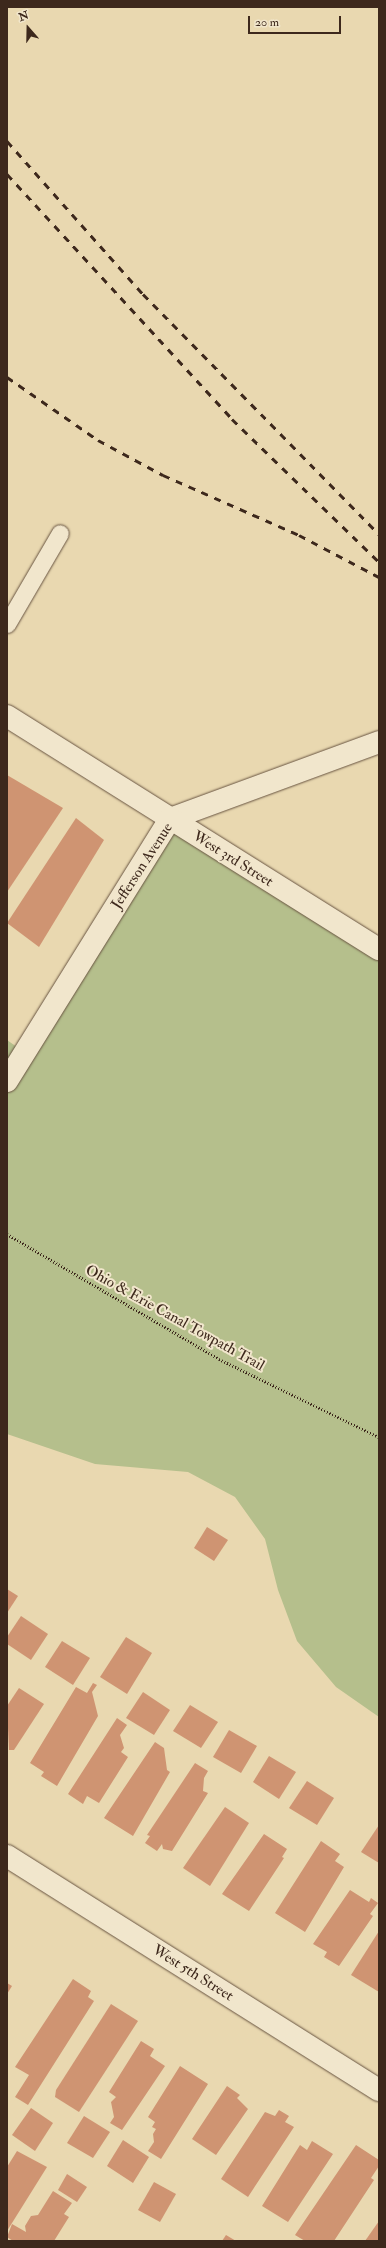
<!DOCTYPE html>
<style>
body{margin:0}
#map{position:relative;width:386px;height:2248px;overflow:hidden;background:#e9d8b0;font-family:"IM FELL Double Pica",serif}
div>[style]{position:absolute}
.green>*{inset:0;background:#b5bf8c}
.building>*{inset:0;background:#cf9472}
.path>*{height:2.5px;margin-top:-1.25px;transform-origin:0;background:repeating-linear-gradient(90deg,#3d281c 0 1px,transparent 0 3px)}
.roads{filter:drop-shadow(0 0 1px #685441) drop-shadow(0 0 1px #685441)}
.service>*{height:17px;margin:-8.5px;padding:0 8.5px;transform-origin:8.5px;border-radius:8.5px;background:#f1e6cc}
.minor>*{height:22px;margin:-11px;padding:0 11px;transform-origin:11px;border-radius:11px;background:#f1e6cc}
.tertiary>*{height:22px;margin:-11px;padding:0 11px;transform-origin:11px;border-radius:11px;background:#f1e6cc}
.rail>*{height:3px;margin-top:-1.5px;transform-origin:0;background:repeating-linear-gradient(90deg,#3d281c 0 7px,transparent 0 14px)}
span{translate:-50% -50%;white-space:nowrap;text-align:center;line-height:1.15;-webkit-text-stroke:4px #f1e6cc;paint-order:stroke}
.street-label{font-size:15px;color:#3d281c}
.frame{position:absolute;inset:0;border:8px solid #3d281c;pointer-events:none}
.north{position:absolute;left:8px;top:8px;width:40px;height:40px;-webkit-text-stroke:3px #f1e6cc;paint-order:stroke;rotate:340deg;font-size:11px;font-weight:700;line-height:16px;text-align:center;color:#3d281c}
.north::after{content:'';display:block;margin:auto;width:14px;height:18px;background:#3d281c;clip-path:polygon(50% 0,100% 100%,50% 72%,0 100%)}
.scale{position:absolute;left:248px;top:16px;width:93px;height:18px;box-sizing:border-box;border:2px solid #3d281c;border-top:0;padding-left:5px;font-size:12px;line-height:14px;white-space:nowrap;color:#3d281c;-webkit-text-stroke:3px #f1e6cc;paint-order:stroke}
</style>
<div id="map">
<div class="green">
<i style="clip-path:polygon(170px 819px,379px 949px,379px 1717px,336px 1687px,297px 1641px,278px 1590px,265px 1539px,235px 1497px,188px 1472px,95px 1464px,7px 1434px,7px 1040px,24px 1052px)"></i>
</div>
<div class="building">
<i style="clip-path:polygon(7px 775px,63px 808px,7px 892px)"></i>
<i style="clip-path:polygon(76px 818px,104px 840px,39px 947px,7px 923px)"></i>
<i style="clip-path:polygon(207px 1527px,228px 1540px,214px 1561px,194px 1548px)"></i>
<i style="clip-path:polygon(7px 1589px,18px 1596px,7px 1613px)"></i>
<i style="clip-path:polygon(21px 1616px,48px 1634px,31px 1660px,7px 1644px,7px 1637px)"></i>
<i style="clip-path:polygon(126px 1637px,152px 1653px,127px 1694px,100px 1677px)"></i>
<i style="clip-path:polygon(62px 1641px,90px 1658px,73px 1685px,45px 1667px)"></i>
<i style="clip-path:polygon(93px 1683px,97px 1685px,92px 1692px,98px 1716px,57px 1786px,41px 1776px,44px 1772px,30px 1763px,76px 1687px,87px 1693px)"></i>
<i style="clip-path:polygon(19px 1688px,44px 1704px,14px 1750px,9px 1750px,7px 1706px)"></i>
<i style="clip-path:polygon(143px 1692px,170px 1710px,154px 1735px,126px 1718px)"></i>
<i style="clip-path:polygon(190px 1705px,218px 1722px,201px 1748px,173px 1731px)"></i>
<i style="clip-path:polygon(117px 1718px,127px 1725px,120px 1735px,124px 1748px,121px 1752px,128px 1757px,99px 1803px,87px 1796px,83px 1804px,68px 1794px)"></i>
<i style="clip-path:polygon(229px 1730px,257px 1746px,241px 1773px,213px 1757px)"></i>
<i style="clip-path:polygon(155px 1742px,164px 1748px,167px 1770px,170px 1772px,133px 1836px,104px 1818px)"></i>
<i style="clip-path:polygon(269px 1756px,296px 1772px,279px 1799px,253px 1782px)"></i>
<i style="clip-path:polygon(195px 1763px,208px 1771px,204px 1778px,203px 1791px,208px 1793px,172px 1851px,163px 1849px,162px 1844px,157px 1851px,145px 1843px,150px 1836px,147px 1835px)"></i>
<i style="clip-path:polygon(307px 1781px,334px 1798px,317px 1825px,289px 1808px)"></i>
<i style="clip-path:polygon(225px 1807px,249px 1823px,210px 1886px,183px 1868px)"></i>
<i style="clip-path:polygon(379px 1825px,379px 1863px,361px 1852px)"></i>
<i style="clip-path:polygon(264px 1834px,287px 1849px,282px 1857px,284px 1858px,249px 1911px,222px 1894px)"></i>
<i style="clip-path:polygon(321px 1841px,340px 1854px,335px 1861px,344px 1867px,305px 1932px,275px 1913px)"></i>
<i style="clip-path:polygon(350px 1890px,369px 1902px,371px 1898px,378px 1903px,370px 1914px,373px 1916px,339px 1966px,324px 1957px,327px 1952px,313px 1944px)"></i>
<i style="clip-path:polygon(379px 1931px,379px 1992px,351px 1975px)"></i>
<i style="clip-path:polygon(73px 1979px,91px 1991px,88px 1997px,94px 2001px,28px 2105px,15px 2097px,29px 2075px,15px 2067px)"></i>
<i style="clip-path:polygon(7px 1983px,12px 1986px,7px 1994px)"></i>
<i style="clip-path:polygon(111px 2004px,138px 2021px,79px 2112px,55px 2097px,56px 2090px)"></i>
<i style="clip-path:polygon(141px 2041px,154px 2049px,150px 2056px,165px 2066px,122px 2130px,110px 2123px,114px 2117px,111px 2102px,116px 2097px,109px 2092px)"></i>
<i style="clip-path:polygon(180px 2066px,208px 2084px,161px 2159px,148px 2151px,154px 2142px,153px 2134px,156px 2129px,152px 2127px,155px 2122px,148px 2117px)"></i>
<i style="clip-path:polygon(227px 2086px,240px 2095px,237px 2098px,248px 2109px,216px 2155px,192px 2139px)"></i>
<i style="clip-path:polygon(31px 2108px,53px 2123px,35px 2151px,12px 2135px)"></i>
<i style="clip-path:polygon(279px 2110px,289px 2116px,285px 2122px,294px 2127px,248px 2197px,221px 2179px,265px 2112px,275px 2116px)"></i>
<i style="clip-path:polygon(84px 2116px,110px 2132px,93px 2158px,67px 2143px)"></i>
<i style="clip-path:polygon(123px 2140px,149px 2157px,133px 2183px,107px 2166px)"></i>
<i style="clip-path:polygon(312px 2141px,333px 2154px,288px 2222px,262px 2206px,300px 2145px,307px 2150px)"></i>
<i style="clip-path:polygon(356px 2145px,379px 2160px,379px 2166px,371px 2178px,374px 2180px,334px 2241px,305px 2241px,295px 2235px)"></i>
<i style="clip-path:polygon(17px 2151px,47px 2167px,7px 2231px,7px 2167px)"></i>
<i style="clip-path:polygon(67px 2174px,87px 2187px,77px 2202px,58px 2190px)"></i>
<i style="clip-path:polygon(154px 2182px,176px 2194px,160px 2222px,138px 2210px)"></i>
<i style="clip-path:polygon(53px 2191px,72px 2203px,64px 2214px,69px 2217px,54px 2241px,13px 2241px,7px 2237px,12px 2224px,26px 2232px,25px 2226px,31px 2216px,38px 2215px)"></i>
<i style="clip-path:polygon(379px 2221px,379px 2241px,365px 2241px)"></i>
<i style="clip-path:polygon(226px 2235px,236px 2241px,222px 2241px)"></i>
</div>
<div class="path">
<i style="left:7px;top:1234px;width:246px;rotate:30.5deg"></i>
<i style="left:219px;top:1359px;width:178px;rotate:26deg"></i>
</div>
<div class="roads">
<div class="service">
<i style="left:7px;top:624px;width:105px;rotate:-59.8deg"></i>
</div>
<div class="minor">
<i style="left:170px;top:819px;width:223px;rotate:-20.2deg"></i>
<i style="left:7px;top:1856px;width:439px;rotate:32.2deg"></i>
</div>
<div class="tertiary">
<i style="left:7px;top:716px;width:439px;rotate:32.1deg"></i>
<i style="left:7px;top:1081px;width:309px;rotate:-58.1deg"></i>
</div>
</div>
<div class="rail">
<i style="left:7px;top:141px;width:205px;rotate:48.4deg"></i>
<i style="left:143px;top:294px;width:337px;rotate:45.5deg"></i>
<i style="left:7px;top:174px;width:333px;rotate:47.4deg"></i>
<i style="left:232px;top:419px;width:205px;rotate:44.2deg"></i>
<i style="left:7px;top:377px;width:111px;rotate:34.7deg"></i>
<i style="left:98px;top:440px;width:74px;rotate:28.3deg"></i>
<i style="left:163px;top:475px;width:149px;rotate:23.8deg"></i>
<i style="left:299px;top:535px;width:90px;rotate:27.7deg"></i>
</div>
<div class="street-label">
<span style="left:233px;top:859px;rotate:32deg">West 3rd Street</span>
<span style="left:142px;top:866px;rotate:-57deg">Jefferson Avenue</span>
<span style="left:175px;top:1318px;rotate:29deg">Ohio &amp; Erie Canal Towpath Trail</span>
<span style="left:193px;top:1973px;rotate:32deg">West 5th Street</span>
</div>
<div class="frame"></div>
<div class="north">N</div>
<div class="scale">20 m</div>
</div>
